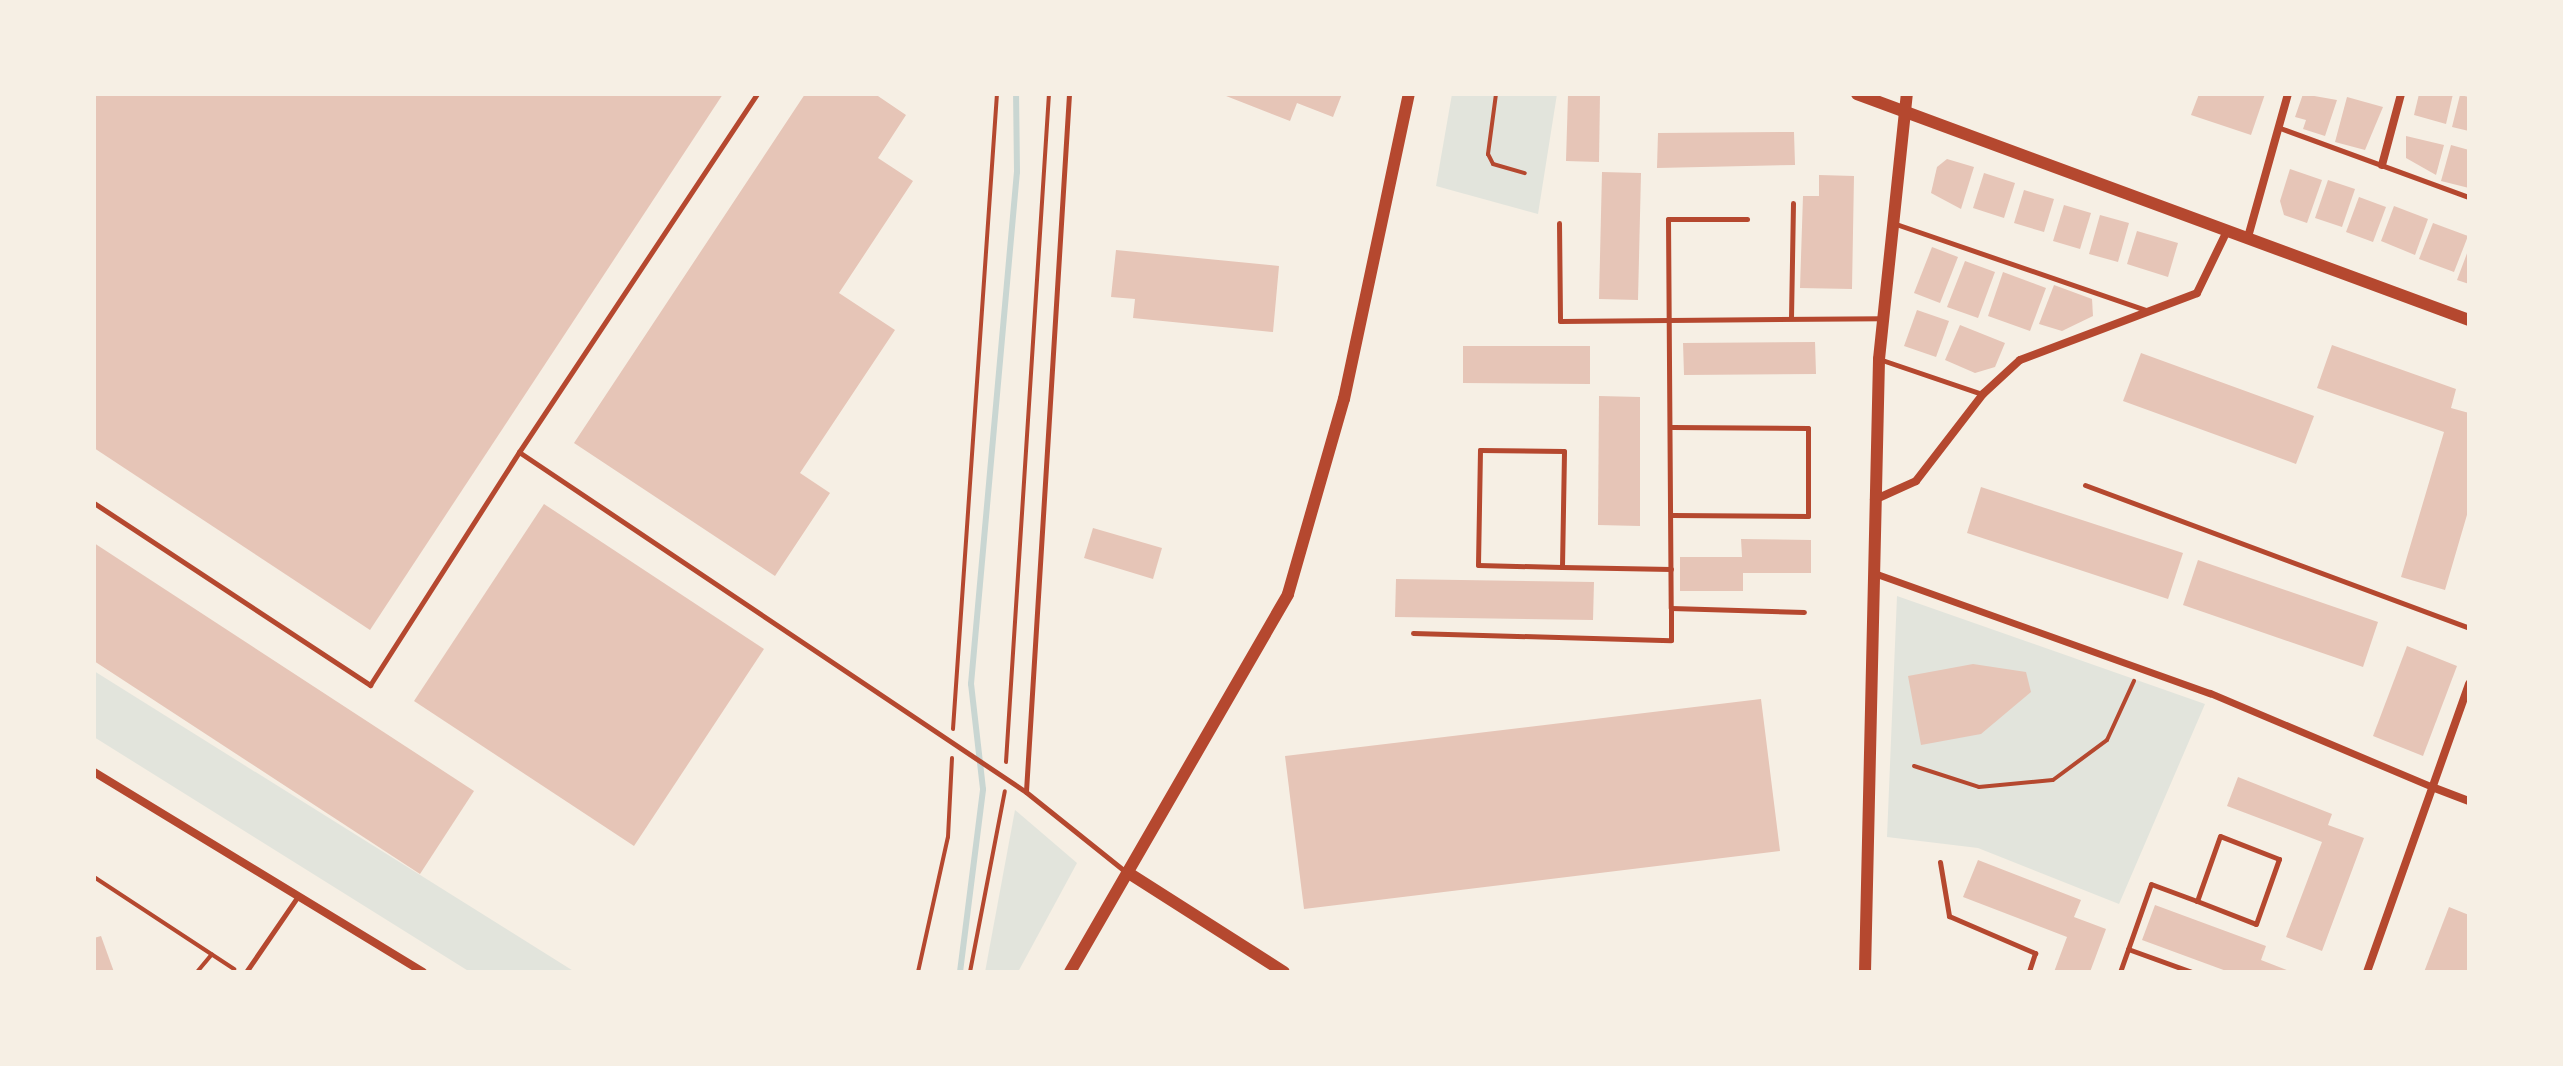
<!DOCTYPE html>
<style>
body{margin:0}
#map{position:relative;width:2563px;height:1066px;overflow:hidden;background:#f6efe4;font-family:"IBM Plex Sans",sans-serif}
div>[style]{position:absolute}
.green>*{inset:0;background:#e2e4dc}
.stream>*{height:6px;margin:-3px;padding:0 3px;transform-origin:3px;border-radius:3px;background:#c9d6d2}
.building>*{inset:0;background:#e6c5b7}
.path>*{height:4px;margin:-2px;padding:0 2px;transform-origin:2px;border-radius:2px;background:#b5482f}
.service>*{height:5px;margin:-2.5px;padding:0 2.5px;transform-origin:2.5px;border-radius:2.5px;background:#b5482f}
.pedestrian>*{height:7px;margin:-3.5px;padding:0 3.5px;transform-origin:3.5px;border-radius:3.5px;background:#b5482f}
.minor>*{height:8px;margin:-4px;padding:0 4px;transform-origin:4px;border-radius:4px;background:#b5482f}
.tertiary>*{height:12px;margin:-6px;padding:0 6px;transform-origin:6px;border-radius:6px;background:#b5482f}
span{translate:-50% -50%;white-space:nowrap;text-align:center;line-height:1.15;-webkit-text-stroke:6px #f6efe4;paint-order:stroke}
.frame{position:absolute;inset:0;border:96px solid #f6efe4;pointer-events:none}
</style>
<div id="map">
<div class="green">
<i style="clip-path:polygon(1452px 94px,1557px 94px,1538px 214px,1436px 186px)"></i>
<i style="clip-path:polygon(1897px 596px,2205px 704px,2119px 904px,1978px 848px,1887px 837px)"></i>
<i style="clip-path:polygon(94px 671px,575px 972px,470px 972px,94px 737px)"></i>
<i style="clip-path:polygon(1015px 810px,1077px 863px,1018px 972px,985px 972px)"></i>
</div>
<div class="stream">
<i style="left:960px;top:972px;width:184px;rotate:-82.8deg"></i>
<i style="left:983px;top:789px;width:106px;rotate:-96.5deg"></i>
<i style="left:971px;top:684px;width:514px;rotate:-84.87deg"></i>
<i style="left:1017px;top:172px;width:78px;rotate:-90.7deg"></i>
</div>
<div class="building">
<i style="clip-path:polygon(94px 94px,723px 94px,370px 630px,94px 448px)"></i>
<i style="clip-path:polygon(805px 94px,875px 94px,906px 115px,878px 158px,913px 181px,839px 293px,895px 330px,800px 473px,830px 493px,775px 576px,574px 443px)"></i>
<i style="clip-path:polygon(1221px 94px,1342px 94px,1333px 117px,1297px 103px,1290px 121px)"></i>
<i style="clip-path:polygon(1568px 94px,1600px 94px,1599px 162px,1566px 161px)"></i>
<i style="clip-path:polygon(2199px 94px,2265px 94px,2251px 135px,2191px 115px)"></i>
<i style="clip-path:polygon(2303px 94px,2337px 100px,2325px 136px,2303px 129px,2306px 120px,2295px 117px)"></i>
<i style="clip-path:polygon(2419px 94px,2453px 94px,2446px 124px,2414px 115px)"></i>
<i style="clip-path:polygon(2460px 95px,2469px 97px,2469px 131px,2452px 127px)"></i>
<i style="clip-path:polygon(2347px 97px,2383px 107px,2365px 150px,2335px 142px)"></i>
<i style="clip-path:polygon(1794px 132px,1795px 165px,1657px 168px,1658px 133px)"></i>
<i style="clip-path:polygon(2406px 136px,2444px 145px,2436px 175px,2406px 158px)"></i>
<i style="clip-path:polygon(2451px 145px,2469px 150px,2469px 188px,2441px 181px)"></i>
<i style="clip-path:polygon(1947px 159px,1974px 167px,1961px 209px,1931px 193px,1937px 167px)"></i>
<i style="clip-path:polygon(2290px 169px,2322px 180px,2307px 223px,2284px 215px,2280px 201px)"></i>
<i style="clip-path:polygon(1602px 172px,1641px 173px,1638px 300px,1599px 299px)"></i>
<i style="clip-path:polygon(1984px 173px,2015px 183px,2004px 218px,1973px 208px)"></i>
<i style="clip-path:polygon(1819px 175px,1854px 176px,1852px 289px,1800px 288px,1803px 196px,1819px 196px)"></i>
<i style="clip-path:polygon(2328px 180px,2355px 189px,2342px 227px,2315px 218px)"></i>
<i style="clip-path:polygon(2024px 190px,2054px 199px,2044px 232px,2014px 223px)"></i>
<i style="clip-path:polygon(2359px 197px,2386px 207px,2373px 242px,2346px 232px)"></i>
<i style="clip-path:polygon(2064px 205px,2091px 213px,2080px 249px,2053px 241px)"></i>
<i style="clip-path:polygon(2394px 206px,2428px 219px,2415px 255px,2381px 241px)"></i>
<i style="clip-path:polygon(2100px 215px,2129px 223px,2118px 262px,2089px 254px)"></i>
<i style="clip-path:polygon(2433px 223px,2468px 236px,2454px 272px,2419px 259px)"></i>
<i style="clip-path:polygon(2137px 231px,2178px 243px,2168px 277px,2127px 264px)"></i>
<i style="clip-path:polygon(1932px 247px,1958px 257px,1940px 303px,1914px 293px)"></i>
<i style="clip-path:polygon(2469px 248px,2469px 284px,2457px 280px)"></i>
<i style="clip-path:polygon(1116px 250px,1279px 266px,1273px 332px,1133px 318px,1135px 299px,1111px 297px)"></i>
<i style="clip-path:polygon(1965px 261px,1995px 272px,1978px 318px,1947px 307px)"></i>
<i style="clip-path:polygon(2003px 272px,2046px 288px,2030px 331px,1988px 316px)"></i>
<i style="clip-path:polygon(2054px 285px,2092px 299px,2093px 316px,2062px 331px,2039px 324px)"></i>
<i style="clip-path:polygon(1917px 310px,1949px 321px,1936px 357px,1904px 346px)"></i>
<i style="clip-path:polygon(1960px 325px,2005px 343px,1995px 367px,1975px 373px,1945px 360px)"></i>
<i style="clip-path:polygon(1815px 342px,1816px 374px,1684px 375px,1683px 343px)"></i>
<i style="clip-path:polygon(2332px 345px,2456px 389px,2451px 408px,2469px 413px,2469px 508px,2445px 590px,2401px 577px,2444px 432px,2317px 388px)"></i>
<i style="clip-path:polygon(1463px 346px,1590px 346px,1590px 384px,1463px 383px)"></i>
<i style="clip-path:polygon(2141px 353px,2314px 416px,2296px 464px,2123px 401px)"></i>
<i style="clip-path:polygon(1599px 396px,1640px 397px,1640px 526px,1598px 525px)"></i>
<i style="clip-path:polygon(1981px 487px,2183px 553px,2168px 599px,1967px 533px)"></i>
<i style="clip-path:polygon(544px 504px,764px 649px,634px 846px,414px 701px)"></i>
<i style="clip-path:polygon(1093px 528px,1162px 548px,1153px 579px,1084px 558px)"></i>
<i style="clip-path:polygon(1741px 539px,1811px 540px,1811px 573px,1743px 573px,1743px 591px,1680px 591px,1680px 557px,1742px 557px)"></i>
<i style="clip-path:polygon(94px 543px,474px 791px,420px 874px,94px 661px)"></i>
<i style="clip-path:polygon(2198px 560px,2378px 622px,2363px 667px,2183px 605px)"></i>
<i style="clip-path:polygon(1396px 579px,1594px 582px,1593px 620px,1395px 617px)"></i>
<i style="clip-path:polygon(2407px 646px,2457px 666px,2423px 756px,2373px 736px)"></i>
<i style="clip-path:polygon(1973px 664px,2026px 672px,2031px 692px,1981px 734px,1921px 745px,1908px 676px)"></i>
<i style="clip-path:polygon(1761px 699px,1780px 851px,1304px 909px,1285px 756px)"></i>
<i style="clip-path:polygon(2238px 777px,2332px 814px,2328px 825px,2364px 838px,2322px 951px,2286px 937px,2322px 842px,2227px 806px)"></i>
<i style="clip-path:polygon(1978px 860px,2081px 900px,2074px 917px,2106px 929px,2090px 972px,2054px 972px,2067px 937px,1963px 897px)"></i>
<i style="clip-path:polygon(2155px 905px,2266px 946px,2261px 960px,2292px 972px,2229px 972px,2142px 940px)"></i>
<i style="clip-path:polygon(2449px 907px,2469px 915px,2469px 972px,2424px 972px)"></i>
<i style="clip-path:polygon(101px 936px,114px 972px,94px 972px,94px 938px)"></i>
</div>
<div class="path">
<i style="left:1496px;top:94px;width:61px;rotate:97.6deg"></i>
<i style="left:1488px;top:154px;width:11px;rotate:63deg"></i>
<i style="left:1493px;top:164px;width:33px;rotate:16deg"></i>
<i style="left:953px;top:729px;width:637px;rotate:-86.04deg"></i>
<i style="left:1006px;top:762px;width:669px;rotate:-86.32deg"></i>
<i style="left:1914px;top:766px;width:68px;rotate:17.9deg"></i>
<i style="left:1979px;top:787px;width:74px;rotate:-5.4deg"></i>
<i style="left:2053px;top:780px;width:67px;rotate:-36.5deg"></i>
<i style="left:2107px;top:740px;width:65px;rotate:-65.4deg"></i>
<i style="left:94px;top:877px;width:168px;rotate:33.3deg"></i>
<i style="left:197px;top:972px;width:23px;rotate:-50deg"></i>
<i style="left:918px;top:972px;width:138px;rotate:-77.5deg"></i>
<i style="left:948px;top:837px;width:79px;rotate:-87.1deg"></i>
<i style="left:970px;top:972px;width:184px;rotate:-79.1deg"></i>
</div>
<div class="service">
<i style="left:2280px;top:128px;width:201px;rotate:20.1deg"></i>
<i style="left:1747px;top:219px;width:79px;rotate:180deg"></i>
<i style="left:1668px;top:219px;width:389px;rotate:89.6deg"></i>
<i style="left:1671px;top:608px;width:133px;rotate:1.7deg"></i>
<i style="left:1559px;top:223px;width:98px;rotate:89.4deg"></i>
<i style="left:1560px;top:321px;width:323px;rotate:-0.5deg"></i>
<i style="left:1893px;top:223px;width:270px;rotate:19deg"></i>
<i style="left:1791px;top:318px;width:115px;rotate:-89deg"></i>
<i style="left:1882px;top:360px;width:106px;rotate:18.8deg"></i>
<i style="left:519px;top:452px;width:430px;rotate:-56.4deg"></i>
<i style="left:2085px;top:485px;width:410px;rotate:20.4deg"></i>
<i style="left:94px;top:503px;width:331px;rotate:33.4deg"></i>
<i style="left:370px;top:685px;width:277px;rotate:-57.4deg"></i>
<i style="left:519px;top:452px;width:610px;rotate:33.85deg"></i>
<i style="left:1026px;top:792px;width:128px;rotate:38.7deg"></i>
<i style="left:1672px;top:515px;width:136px;rotate:0.4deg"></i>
<i style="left:1808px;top:516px;width:88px;rotate:-90deg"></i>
<i style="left:1808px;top:428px;width:136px;rotate:-179.6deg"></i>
<i style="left:1562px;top:567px;width:116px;rotate:-89deg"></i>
<i style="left:1564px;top:451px;width:84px;rotate:-179.3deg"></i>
<i style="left:1480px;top:450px;width:115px;rotate:91deg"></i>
<i style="left:1478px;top:565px;width:84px;rotate:1.4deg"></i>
<i style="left:1562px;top:567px;width:109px;rotate:1.1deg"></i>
<i style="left:1413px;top:633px;width:258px;rotate:1.6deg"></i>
<i style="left:1671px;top:640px;width:32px;rotate:-90deg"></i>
<i style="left:1026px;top:791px;width:698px;rotate:-86.47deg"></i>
<i style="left:1940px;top:862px;width:55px;rotate:80.5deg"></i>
<i style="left:1949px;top:916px;width:94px;rotate:23.3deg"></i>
<i style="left:2035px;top:953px;width:20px;rotate:108deg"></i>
<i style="left:2128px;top:949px;width:68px;rotate:19.8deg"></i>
<i style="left:246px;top:972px;width:92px;rotate:-55.6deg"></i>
<i style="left:2120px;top:972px;width:93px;rotate:-70.6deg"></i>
<i style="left:2151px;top:884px;width:49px;rotate:20.3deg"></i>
<i style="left:2197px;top:901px;width:63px;rotate:21.3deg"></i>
<i style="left:2256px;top:924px;width:69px;rotate:-70.5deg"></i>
<i style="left:2279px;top:859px;width:63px;rotate:-158.7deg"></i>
<i style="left:2220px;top:836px;width:69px;rotate:109.5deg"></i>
</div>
<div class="pedestrian">
<i style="left:1874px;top:573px;width:357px;rotate:19.7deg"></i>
<i style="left:2210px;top:693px;width:241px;rotate:22.9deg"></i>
</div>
<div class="minor">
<i style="left:2382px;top:165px;width:73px;rotate:-75deg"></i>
<i style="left:2248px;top:237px;width:148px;rotate:-74.4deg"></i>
<i style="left:1874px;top:500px;width:46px;rotate:-24.3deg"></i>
<i style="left:1916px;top:481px;width:110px;rotate:-52.4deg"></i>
<i style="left:1983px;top:394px;width:50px;rotate:-42.6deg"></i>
<i style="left:2020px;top:360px;width:189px;rotate:-20.7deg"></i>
<i style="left:2197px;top:293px;width:69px;rotate:-64.2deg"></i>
<i style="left:94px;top:772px;width:385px;rotate:31.3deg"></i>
<i style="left:2432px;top:787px;width:40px;rotate:21deg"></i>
<i style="left:2367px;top:972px;width:306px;rotate:-70.5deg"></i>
</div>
<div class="tertiary">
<i style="left:1857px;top:94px;width:652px;rotate:20.27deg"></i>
<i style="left:1127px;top:872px;width:186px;rotate:32.5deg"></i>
<i style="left:1070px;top:972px;width:436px;rotate:-60deg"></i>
<i style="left:1288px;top:594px;width:203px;rotate:-74deg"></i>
<i style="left:1344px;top:399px;width:312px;rotate:-78deg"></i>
<i style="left:1865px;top:972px;width:613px;rotate:-88.69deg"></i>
<i style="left:1879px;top:359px;width:266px;rotate:-84deg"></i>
</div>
<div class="frame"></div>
</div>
